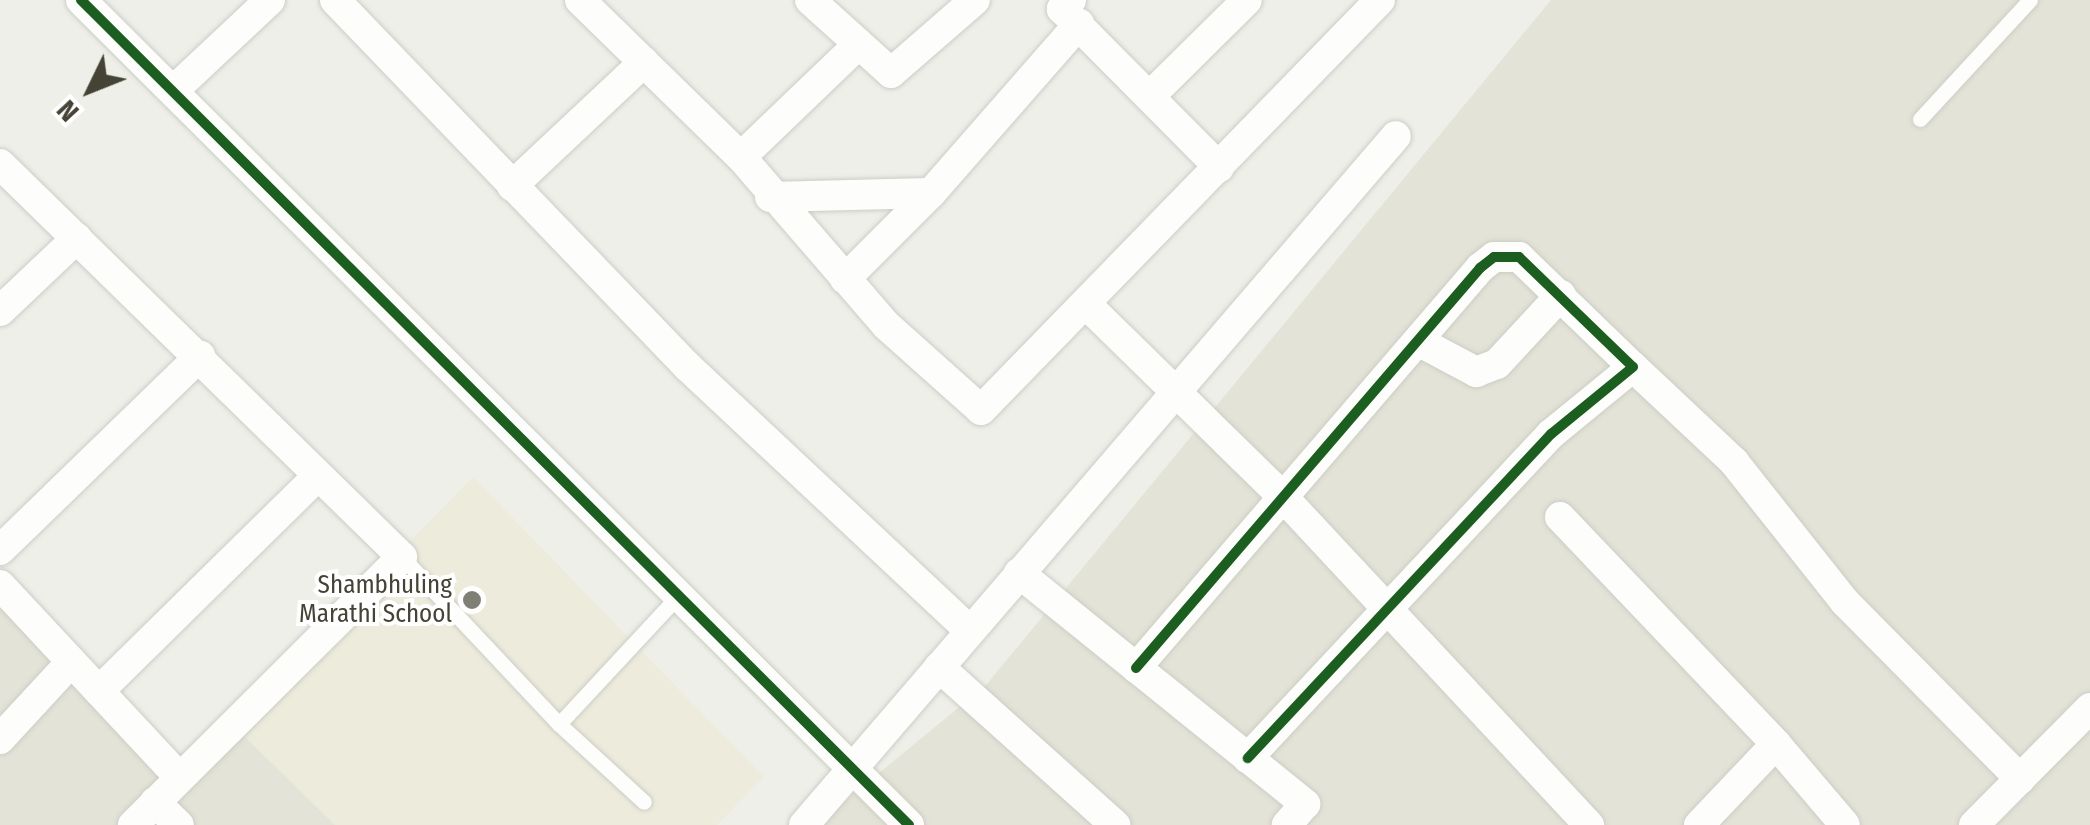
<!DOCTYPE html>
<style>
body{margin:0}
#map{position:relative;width:2090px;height:825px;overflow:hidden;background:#efefea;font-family:"Fira Sans Condensed",sans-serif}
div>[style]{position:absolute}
.residential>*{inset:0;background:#e3e3d7}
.education>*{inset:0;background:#edecdc}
.roads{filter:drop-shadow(0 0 2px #cdcdc7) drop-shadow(0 0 2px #cdcdc7)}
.service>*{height:15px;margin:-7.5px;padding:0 7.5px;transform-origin:7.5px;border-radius:7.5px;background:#fdfdfc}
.minor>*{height:30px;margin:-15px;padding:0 15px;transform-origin:15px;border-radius:15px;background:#fdfdfc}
.cycleway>*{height:10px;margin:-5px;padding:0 5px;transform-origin:5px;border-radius:5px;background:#1b5e20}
.dots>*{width:28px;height:28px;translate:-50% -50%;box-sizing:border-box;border:5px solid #fff;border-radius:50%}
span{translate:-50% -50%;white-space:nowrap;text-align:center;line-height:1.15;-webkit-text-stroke:8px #fff;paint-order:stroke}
.poi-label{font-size:25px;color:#454336}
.right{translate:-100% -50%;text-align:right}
.north{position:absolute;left:40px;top:40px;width:100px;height:100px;-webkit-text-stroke:8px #fff;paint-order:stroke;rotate:227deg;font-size:28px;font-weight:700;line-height:40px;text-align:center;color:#454336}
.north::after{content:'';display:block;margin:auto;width:35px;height:45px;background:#454336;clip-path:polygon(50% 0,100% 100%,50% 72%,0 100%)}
</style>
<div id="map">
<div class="residential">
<i style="clip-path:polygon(1551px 0,2090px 0,2090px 825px,816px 825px,986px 685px)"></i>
<i style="clip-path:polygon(402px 557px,704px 825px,0 825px,0 585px,178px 776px)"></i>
</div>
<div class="education">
<i style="clip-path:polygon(473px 477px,764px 777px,717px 825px,335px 825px,231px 723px)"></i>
</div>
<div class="roads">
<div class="service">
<i style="left:1920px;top:119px;width:162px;rotate:-47.3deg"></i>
<i style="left:402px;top:557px;width:229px;rotate:46.8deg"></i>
<i style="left:559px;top:724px;width:115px;rotate:42.5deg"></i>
<i style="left:559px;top:724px;width:178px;rotate:-47.1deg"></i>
</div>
<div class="minor">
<i style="left:81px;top:0;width:1169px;rotate:44.9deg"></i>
<i style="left:335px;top:0;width:508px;rotate:46.12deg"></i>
<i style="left:687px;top:366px;width:386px;rotate:43.1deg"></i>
<i style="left:580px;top:0;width:225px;rotate:44.3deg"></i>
<i style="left:741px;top:157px;width:222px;rotate:49.2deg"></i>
<i style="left:886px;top:325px;width:127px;rotate:41.8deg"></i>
<i style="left:981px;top:410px;width:572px;rotate:-45.78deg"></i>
<i style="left:810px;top:0;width:109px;rotate:42deg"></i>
<i style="left:891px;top:73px;width:111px;rotate:-41deg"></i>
<i style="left:1071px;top:0;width:13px;rotate:135deg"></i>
<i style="left:1062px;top:9px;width:223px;rotate:45.2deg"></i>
<i style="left:173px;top:91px;width:133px;rotate:-43.2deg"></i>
<i style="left:1150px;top:96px;width:136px;rotate:-44.7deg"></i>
<i style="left:741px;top:157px;width:163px;rotate:-43.8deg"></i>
<i style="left:0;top:164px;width:562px;rotate:44.35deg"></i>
<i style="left:402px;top:557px;width:380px;rotate:135.1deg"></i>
<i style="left:512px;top:186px;width:181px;rotate:-43.2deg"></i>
<i style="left:770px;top:197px;width:161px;rotate:-1.4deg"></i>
<i style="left:845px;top:279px;width:122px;rotate:-45deg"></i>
<i style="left:931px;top:193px;width:225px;rotate:-48.8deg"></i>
<i style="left:1088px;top:306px;width:273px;rotate:44.4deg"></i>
<i style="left:1283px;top:497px;width:449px;rotate:47deg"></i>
<i style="left:0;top:311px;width:106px;rotate:-43.5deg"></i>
<i style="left:1418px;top:341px;width:66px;rotate:28.1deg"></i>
<i style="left:1476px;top:372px;width:22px;rotate:-21deg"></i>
<i style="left:1497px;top:364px;width:94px;rotate:-47.2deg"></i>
<i style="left:1633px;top:367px;width:139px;rotate:43.2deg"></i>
<i style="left:1734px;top:462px;width:179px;rotate:51.6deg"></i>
<i style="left:1845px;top:602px;width:249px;rotate:45.3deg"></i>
<i style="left:1560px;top:517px;width:313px;rotate:46.4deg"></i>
<i style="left:1776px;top:744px;width:112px;rotate:133.5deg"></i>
<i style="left:0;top:550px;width:279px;rotate:-44.1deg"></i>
<i style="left:1019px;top:573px;width:368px;rotate:38.9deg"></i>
<i style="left:1305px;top:804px;width:28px;rotate:131deg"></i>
<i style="left:0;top:585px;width:261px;rotate:47deg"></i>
<i style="left:939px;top:667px;width:237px;rotate:41.9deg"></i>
<i style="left:1136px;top:668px;width:528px;rotate:-49.3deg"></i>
<i style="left:1480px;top:268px;width:18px;rotate:-38deg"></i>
<i style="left:1494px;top:257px;width:25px"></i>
<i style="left:1519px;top:257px;width:158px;rotate:44deg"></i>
<i style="left:1633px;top:367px;width:106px;rotate:140.7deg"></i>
<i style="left:1551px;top:434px;width:444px;rotate:133.1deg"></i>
<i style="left:99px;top:691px;width:304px;rotate:-44.5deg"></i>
<i style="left:0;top:739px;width:105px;rotate:-47.3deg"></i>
<i style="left:1776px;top:744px;width:106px;rotate:49.6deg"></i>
<i style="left:155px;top:802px;width:33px;rotate:44deg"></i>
<i style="left:804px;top:825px;width:908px;rotate:-49.33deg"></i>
<i style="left:1974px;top:825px;width:165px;rotate:-45.2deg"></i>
</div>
</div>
<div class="cycleway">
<i style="left:81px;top:0;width:1169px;rotate:44.9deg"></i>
<i style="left:1136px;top:668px;width:528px;rotate:-49.3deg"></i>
<i style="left:1480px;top:268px;width:18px;rotate:-38deg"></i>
<i style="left:1494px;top:257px;width:25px"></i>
<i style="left:1519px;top:257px;width:158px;rotate:44deg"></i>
<i style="left:1633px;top:367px;width:106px;rotate:140.7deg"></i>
<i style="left:1551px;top:434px;width:444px;rotate:133.1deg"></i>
</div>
<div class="dots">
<i style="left:472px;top:600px;background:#807f75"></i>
</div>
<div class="poi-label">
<span class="right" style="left:452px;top:600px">Shambhuling<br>Marathi School</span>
</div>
<div class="north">N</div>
</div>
